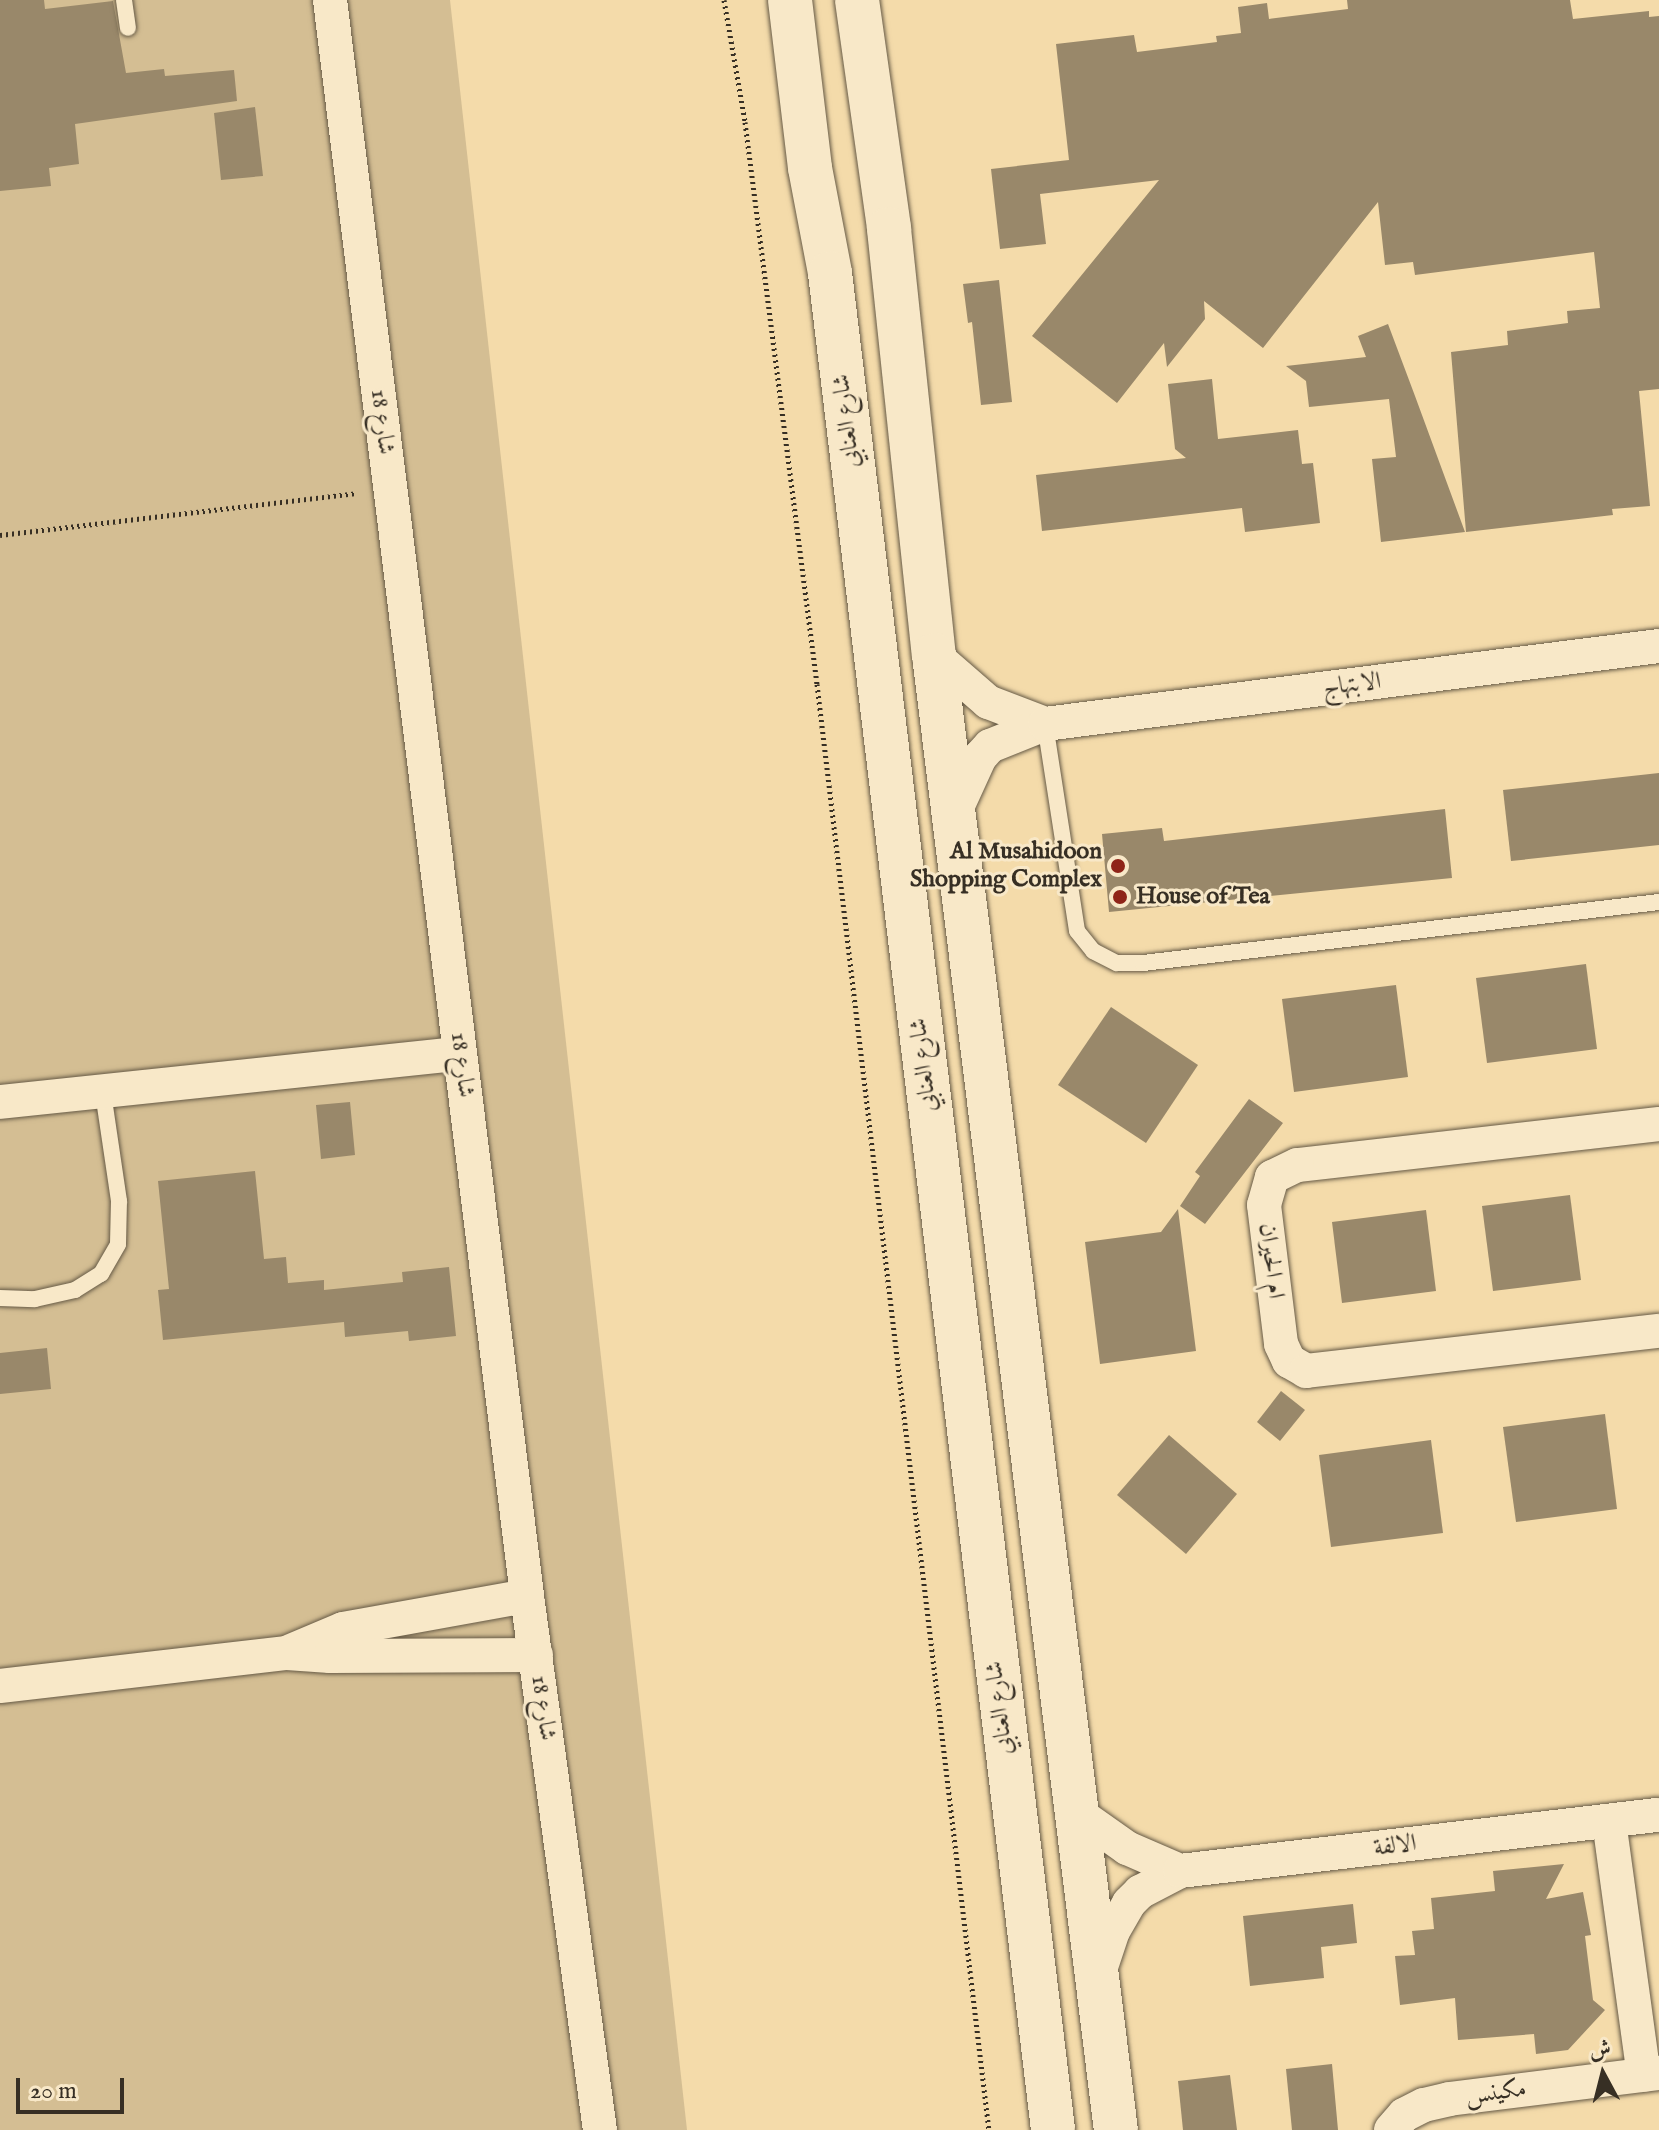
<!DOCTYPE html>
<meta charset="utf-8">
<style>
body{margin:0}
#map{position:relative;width:1659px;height:2130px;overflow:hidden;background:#f4dbaa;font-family:"IM FELL English",Amiri,serif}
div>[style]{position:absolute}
.green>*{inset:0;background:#d4be93}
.building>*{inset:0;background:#99886a}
.path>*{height:5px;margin-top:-2.5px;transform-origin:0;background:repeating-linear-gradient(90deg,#372f24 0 2px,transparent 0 6px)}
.roads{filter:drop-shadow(0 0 2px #665a46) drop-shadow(0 0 2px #665a46)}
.lane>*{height:16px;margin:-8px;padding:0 8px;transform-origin:8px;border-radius:8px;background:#f8e8c8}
.street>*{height:34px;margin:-17px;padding:0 17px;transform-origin:17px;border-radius:17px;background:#f8e8c8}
.secondary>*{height:44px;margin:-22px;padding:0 22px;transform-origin:22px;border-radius:22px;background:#f8e8c8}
.dots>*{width:22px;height:22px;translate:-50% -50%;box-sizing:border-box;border:4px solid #f8e8c8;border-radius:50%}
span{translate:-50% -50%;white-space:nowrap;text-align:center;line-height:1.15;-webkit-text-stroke:6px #f8e8c8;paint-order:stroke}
.street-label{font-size:24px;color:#372f24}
.poi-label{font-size:24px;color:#372f24;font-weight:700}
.right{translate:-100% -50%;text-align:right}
.left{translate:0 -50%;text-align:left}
.north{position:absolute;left:1563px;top:2034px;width:80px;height:80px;-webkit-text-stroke:6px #f8e8c8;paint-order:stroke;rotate:353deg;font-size:22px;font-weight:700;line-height:32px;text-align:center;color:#372f24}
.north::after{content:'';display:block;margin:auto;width:28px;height:36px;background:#372f24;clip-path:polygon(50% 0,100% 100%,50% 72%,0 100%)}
.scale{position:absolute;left:16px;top:2078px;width:108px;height:36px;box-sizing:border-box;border:4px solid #372f24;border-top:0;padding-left:10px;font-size:24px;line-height:28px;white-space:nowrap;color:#372f24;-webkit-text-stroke:6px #f8e8c8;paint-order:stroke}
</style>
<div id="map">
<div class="green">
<i style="clip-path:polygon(0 0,450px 0,687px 2130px,0 2130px)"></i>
</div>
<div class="building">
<i style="clip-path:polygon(0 0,44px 0,45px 9px,113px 1px,126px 73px,164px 69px,165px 76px,234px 70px,237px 101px,75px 124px,79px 164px,49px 168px,51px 186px,0 191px)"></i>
<i style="clip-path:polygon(1347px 0,1570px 0,1573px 19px,1649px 11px,1649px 17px,1659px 16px,1659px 389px,1639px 391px,1650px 506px,1612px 509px,1613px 515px,1466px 532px,1451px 352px,1508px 345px,1507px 331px,1568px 323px,1567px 311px,1600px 308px,1594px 252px,1415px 275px,1413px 262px,1385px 265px,1378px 202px,1263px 348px,1204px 301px,1205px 319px,1167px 367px,1164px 343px,1117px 403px,1032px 336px,1159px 180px,1040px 194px,1046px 244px,1000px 249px,991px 169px,1069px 160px,1056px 44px,1134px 35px,1137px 52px,1217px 42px,1216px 36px,1241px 33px,1238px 7px,1267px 3px,1269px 19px,1348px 9px)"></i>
<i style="clip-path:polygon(255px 107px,263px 176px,221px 180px,214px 113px)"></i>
<i style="clip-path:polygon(999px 280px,1012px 402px,981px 405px,972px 322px,968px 323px,963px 284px)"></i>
<i style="clip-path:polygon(1388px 324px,1415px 396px,1465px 532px,1381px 542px,1372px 459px,1396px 457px,1389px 399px,1309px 407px,1306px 381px,1286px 366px,1366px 357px,1358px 336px)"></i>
<i style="clip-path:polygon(1212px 379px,1218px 439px,1298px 430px,1302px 464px,1313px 463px,1320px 523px,1245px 532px,1242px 508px,1042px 531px,1036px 475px,1186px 458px,1175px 449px,1168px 384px)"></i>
<i style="clip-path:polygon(1659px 773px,1659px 845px,1511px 861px,1503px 790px)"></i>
<i style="clip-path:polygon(1445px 809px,1452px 878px,1109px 912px,1102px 834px,1162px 828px,1164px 841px)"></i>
<i style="clip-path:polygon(1586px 964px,1597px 1049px,1487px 1063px,1476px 978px)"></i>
<i style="clip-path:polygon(1396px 985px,1408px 1077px,1294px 1092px,1282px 999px)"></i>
<i style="clip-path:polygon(1111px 1007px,1198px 1065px,1146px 1143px,1058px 1085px)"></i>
<i style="clip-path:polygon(1249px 1099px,1283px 1123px,1205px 1224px,1180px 1206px,1200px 1176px,1195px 1172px)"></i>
<i style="clip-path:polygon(350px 1102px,355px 1155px,321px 1159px,316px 1105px)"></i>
<i style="clip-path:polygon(255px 1171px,264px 1259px,286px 1257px,288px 1283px,324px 1280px,324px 1290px,403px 1282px,402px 1272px,449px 1267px,456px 1336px,409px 1341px,408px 1331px,345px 1337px,344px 1322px,163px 1340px,158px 1290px,169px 1289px,158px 1181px)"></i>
<i style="clip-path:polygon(1570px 1195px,1581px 1280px,1493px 1291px,1482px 1206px)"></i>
<i style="clip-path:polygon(1178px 1209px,1196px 1351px,1100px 1364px,1085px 1242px,1161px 1232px)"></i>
<i style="clip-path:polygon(1426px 1210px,1436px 1291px,1342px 1303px,1332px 1222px)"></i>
<i style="clip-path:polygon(47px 1348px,51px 1389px,0 1394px,0 1353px)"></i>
<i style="clip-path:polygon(1281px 1391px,1305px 1410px,1280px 1441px,1257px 1422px)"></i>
<i style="clip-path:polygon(1605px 1414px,1617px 1509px,1516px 1522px,1503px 1427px)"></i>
<i style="clip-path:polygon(1169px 1435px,1237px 1494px,1186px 1554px,1117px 1495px)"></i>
<i style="clip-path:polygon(1431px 1440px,1443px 1533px,1331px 1547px,1319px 1455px)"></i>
<i style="clip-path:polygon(1564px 1864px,1546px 1899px,1583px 1892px,1591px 1935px,1585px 1936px,1593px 2000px,1605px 2010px,1568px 2050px,1536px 2054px,1534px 2034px,1458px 2040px,1455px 1998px,1400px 2005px,1395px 1956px,1415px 1955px,1412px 1931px,1434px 1929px,1431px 1898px,1495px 1891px,1493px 1871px)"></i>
<i style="clip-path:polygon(1353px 1904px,1357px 1943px,1321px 1947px,1324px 1978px,1250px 1986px,1243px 1916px)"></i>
<i style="clip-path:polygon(1332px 2064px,1338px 2130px,1292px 2130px,1286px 2069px)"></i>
<i style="clip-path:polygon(1230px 2075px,1237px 2130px,1183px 2130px,1178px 2081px)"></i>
</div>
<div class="path">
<i style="left:724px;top:0;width:124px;rotate:80.2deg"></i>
<i style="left:745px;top:122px;width:567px;rotate:82.7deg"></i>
<i style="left:817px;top:684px;width:1456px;rotate:83.22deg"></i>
<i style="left:0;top:535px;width:359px;rotate:-6.7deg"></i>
</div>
<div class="roads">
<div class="lane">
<i style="left:124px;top:0;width:28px;rotate:82deg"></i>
<i style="left:1045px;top:724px;width:209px;rotate:81.2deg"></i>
<i style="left:1077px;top:931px;width:26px;rotate:51deg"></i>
<i style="left:1093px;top:951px;width:27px;rotate:27deg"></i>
<i style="left:1117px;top:963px;width:26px"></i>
<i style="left:1143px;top:963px;width:520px;rotate:-6.74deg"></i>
<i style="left:0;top:1298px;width:35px;rotate:2deg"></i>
<i style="left:35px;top:1299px;width:41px;rotate:-12.7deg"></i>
<i style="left:75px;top:1290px;width:31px;rotate:-32deg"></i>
<i style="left:101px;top:1274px;width:34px;rotate:-60deg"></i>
<i style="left:118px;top:1244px;width:43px;rotate:-88.7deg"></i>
<i style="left:119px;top:1201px;width:110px;rotate:-98.4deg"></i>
</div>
<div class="street">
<i style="left:330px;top:0;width:1608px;rotate:82.96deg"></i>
<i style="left:527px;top:1596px;width:539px;rotate:82.22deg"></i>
<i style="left:934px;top:655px;width:72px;rotate:41deg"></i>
<i style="left:988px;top:702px;width:61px;rotate:21.1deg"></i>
<i style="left:954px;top:814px;width:63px;rotate:-65.5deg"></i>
<i style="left:980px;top:757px;width:15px;rotate:-48deg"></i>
<i style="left:990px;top:746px;width:59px;rotate:-21.8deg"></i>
<i style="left:1045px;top:724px;width:619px;rotate:-7.24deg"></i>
<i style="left:0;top:1102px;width:462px;rotate:-6deg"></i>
<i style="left:1659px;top:1124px;width:364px;rotate:173.5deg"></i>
<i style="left:1297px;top:1165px;width:28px;rotate:154deg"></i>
<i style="left:1272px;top:1177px;width:29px;rotate:106deg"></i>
<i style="left:1264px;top:1205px;width:140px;rotate:83deg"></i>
<i style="left:1281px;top:1344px;width:19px;rotate:65deg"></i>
<i style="left:1289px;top:1361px;width:20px;rotate:30deg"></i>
<i style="left:1306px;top:1371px;width:355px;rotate:-6.5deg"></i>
<i style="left:291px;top:1651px;width:56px;rotate:-22.9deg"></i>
<i style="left:343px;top:1629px;width:187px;rotate:-10.2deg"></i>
<i style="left:0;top:1686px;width:289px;rotate:-6.6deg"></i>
<i style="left:287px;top:1653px;width:43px;rotate:4deg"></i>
<i style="left:330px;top:1656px;width:206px;rotate:-0.3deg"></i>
<i style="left:1079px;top:1814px;width:59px;rotate:35.3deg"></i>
<i style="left:1127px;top:1848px;width:58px;rotate:23.5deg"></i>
<i style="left:1609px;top:1821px;width:256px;rotate:82.2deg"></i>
<i style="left:1099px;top:1973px;width:44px;rotate:-71.6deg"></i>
<i style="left:1113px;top:1931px;width:32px;rotate:-60deg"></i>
<i style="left:1129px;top:1903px;width:16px;rotate:-45deg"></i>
<i style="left:1140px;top:1892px;width:45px;rotate:-27.7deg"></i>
<i style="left:1180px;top:1871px;width:482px;rotate:-6.7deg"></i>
<i style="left:1391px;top:2130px;width:20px;rotate:-49deg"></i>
<i style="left:1404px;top:2115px;width:22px;rotate:-27deg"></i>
<i style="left:1424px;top:2105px;width:26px;rotate:-13deg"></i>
<i style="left:1449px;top:2099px;width:212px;rotate:-7.1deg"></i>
</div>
<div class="secondary">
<i style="left:790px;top:0;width:169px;rotate:83.2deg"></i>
<i style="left:810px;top:168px;width:107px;rotate:79.2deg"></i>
<i style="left:830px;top:273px;width:1870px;rotate:83.15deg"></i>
<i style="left:857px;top:0;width:231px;rotate:82deg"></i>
<i style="left:889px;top:229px;width:428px;rotate:84deg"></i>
<i style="left:934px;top:655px;width:1486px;rotate:82.97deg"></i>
</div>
</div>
<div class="dots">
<i style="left:1118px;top:866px;background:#8f2418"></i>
<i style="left:1120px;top:897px;background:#8f2418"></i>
</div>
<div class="street-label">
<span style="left:847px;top:421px;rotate:-97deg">شارع العنابي</span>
<span style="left:382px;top:422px;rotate:83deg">شارع 18</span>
<span style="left:1352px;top:685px;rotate:-7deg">الابتهاج</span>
<span style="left:462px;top:1065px;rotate:83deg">شارع 18</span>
<span style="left:924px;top:1065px;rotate:-97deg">شارع العنابي</span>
<span style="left:1271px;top:1261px;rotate:83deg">ام الحيران</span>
<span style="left:543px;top:1708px;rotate:82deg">شارع 18</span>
<span style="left:1000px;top:1708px;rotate:-97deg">شارع العنابي</span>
<span style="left:1395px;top:1846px;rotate:-7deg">الالفة</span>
<span style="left:1496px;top:2093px;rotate:-7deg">مكينس</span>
</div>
<div class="poi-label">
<span class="right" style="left:1102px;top:866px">Al Musahidoon<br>Shopping Complex</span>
<span class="left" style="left:1136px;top:897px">House of Tea</span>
</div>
<div class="north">ش</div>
<div class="scale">20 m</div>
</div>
